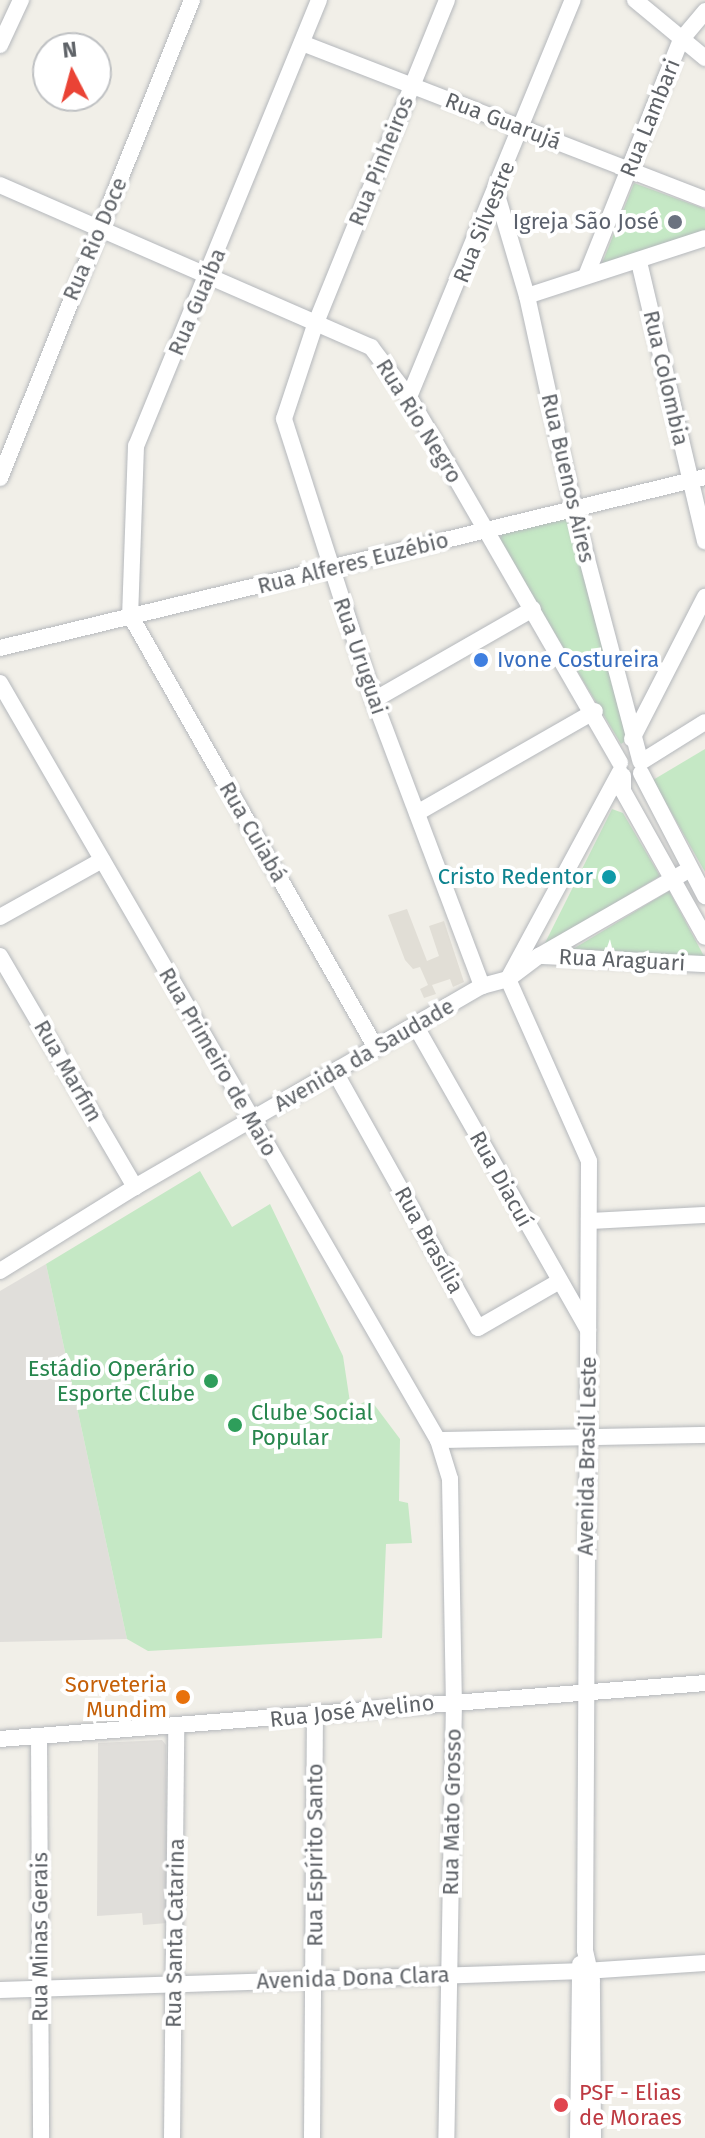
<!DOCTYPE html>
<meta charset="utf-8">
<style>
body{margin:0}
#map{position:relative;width:705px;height:2138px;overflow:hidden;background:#f1efe8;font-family:"Fira Sans",sans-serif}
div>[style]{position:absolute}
.industrial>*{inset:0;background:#e0deda}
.education>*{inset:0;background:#e1ded6}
.green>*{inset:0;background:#c5e8c5}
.roads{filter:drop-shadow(0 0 2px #b5b8bc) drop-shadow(0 0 2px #b5b8bc)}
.minor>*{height:16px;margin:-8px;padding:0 8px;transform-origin:8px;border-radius:8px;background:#fff}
.dots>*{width:22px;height:22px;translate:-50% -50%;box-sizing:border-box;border:4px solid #fff;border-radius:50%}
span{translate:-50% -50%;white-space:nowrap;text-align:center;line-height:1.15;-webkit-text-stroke:8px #fff;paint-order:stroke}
.street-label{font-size:22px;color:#5f6368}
.worship-label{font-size:22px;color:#5b616d}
.right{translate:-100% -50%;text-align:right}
.shop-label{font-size:22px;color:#366cbe}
.left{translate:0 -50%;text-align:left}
.culture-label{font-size:22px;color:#0d838f}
.leisure-label{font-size:22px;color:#27864d}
.food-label{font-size:22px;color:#c56008}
.health-label{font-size:22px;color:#be3a42}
.north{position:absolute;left:32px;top:32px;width:80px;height:80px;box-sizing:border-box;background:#fff;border:2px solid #bfc1c3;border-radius:50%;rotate:354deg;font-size:22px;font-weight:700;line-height:32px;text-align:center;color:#5f6368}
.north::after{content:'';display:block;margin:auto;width:28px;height:36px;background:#ea4335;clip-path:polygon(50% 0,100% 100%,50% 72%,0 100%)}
</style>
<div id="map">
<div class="industrial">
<i style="clip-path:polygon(46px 1264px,127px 1639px,0 1642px,0 1291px)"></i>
<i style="clip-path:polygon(162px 1740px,166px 1745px,167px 1923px,143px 1925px,142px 1913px,97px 1916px,98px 1743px)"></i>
</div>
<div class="education">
<i style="clip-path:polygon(407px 909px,427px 961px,439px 956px,429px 926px,444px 921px,464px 982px,453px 987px,450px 979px,432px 985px,436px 994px,424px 998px,420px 989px,428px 985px,420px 967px,413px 969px,405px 960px,388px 915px)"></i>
</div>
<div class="green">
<i style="clip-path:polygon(634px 183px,705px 209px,705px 230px,601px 266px)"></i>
<i style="clip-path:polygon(572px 517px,627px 740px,621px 744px,499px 540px,502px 534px)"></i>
<i style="clip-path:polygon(705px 749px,705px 872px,653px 780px)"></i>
<i style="clip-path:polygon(612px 809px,623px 813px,660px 876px,543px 947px)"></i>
<i style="clip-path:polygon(669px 891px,705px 958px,573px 949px)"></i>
<i style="clip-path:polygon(200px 1171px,232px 1227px,270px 1204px,343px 1356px,351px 1409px,370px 1399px,400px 1439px,399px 1501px,408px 1503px,412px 1543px,386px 1544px,382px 1638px,148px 1651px,127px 1639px,46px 1264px)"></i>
</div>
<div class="roads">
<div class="minor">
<i style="left:319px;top:0;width:482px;rotate:112.3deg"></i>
<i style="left:136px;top:446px;width:169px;rotate:92deg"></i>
<i style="left:130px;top:615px;width:498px;rotate:60.4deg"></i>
<i style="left:447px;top:0;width:348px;rotate:112.1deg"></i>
<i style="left:316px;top:322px;width:102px;rotate:108.3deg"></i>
<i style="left:284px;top:419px;width:295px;rotate:72.2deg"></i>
<i style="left:374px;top:700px;width:306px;rotate:69.3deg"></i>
<i style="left:635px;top:0;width:91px;rotate:39.6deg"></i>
<i style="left:302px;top:43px;width:432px;rotate:21.2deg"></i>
<i style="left:0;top:45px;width:50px;rotate:-65deg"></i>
<i style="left:0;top:185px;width:405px;rotate:23.6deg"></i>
<i style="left:371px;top:347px;width:63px;rotate:52.8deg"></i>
<i style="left:409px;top:397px;width:422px;rotate:60deg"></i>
<i style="left:497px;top:195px;width:105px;rotate:73.5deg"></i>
<i style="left:527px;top:296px;width:215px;rotate:77.6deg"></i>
<i style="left:573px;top:506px;width:263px;rotate:75.2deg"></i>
<i style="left:639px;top:262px;width:287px;rotate:76.7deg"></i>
<i style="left:586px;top:276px;width:254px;rotate:-68.1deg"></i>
<i style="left:681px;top:40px;width:38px;rotate:-50deg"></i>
<i style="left:527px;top:296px;width:187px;rotate:-18deg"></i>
<i style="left:409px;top:397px;width:430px;rotate:-67.6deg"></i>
<i style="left:0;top:478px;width:515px;rotate:-68.12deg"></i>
<i style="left:0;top:648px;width:725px;rotate:-13.63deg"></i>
<i style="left:0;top:683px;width:875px;rotate:59.95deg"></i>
<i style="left:438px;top:1440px;width:41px;rotate:72.9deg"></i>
<i style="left:450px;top:1479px;width:222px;rotate:89deg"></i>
<i style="left:454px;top:1701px;width:437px;rotate:91deg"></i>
<i style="left:374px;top:700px;width:183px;rotate:-29.8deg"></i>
<i style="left:632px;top:739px;width:160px;rotate:-62.8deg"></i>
<i style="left:641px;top:762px;width:75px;rotate:-32deg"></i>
<i style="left:641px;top:773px;width:139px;rotate:62.5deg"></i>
<i style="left:623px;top:776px;width:15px;rotate:90deg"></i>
<i style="left:623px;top:791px;width:167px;rotate:60.7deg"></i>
<i style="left:417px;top:813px;width:205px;rotate:-29.8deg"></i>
<i style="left:0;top:917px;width:117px;rotate:-29.2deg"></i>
<i style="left:0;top:956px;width:268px;rotate:59.7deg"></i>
<i style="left:541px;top:956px;width:164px;rotate:2.8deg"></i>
<i style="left:415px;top:1025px;width:351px;rotate:60.4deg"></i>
<i style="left:335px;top:1072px;width:293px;rotate:60.8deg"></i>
<i style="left:478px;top:1328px;width:92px;rotate:-29.9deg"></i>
<i style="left:589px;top:1221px;width:116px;rotate:-3deg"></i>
<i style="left:0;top:1271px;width:159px;rotate:-31.9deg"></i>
<i style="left:135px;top:1187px;width:401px;rotate:-30.1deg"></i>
<i style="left:482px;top:986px;width:27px;rotate:-15deg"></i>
<i style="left:508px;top:979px;width:39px;rotate:-37deg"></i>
<i style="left:539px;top:956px;width:174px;rotate:-29.9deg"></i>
<i style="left:438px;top:1440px;width:267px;rotate:-1.1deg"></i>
<i style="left:39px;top:1737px;width:401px;rotate:89.7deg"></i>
<i style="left:0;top:1739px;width:707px;rotate:-4.54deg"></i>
<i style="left:0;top:1990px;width:585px;rotate:-1.86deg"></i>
<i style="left:585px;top:1971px;width:120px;rotate:-3.8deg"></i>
<i style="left:172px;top:2138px;width:410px;rotate:-89.4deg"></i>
<i style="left:312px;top:2138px;width:423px;rotate:-89.6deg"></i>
<i style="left:578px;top:2138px;width:174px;rotate:-89.3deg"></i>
<i style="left:593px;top:2138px;width:157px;rotate:-90.4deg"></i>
<i style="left:592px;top:1981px;width:32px;rotate:-103deg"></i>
<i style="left:585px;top:1950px;width:789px;rotate:-89.71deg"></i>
<i style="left:589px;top:1161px;width:199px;rotate:-114deg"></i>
<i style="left:508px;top:979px;width:235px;rotate:-61.6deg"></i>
</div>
</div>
<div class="dots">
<i style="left:675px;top:222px;background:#6b7280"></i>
<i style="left:481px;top:660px;background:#3f7fe0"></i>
<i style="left:609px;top:877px;background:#0f9aa8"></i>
<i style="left:211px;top:1381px;background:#2e9e5b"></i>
<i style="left:235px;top:1425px;background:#2e9e5b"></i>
<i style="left:183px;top:1697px;background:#e8710a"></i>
<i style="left:561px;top:2105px;background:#e0444e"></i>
</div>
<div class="street-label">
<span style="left:650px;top:118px;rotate:-68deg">Rua Lambari</span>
<span style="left:503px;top:121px;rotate:21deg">Rua Guarujá</span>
<span style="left:381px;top:161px;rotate:-68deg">Rua Pinheiros</span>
<span style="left:484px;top:222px;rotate:-68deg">Rua Silvestre</span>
<span style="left:95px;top:239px;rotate:-67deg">Rua Rio Doce</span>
<span style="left:197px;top:302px;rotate:-67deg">Rua Guaíba</span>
<span style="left:666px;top:378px;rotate:77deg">Rua Colombia</span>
<span style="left:419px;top:421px;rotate:58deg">Rua Rio Negro</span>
<span style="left:568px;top:478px;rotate:77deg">Rua Buenos Aires</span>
<span style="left:353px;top:563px;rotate:-14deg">Rua Alferes Euzébio</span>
<span style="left:360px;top:656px;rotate:71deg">Rua Uruguai</span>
<span style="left:253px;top:832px;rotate:60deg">Rua Cuiabá</span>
<span style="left:622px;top:960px;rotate:3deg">Rua Araguari</span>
<span style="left:364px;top:1055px;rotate:-30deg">Avenida da Saudade</span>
<span style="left:218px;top:1062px;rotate:60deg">Rua Primeiro de Maio</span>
<span style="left:68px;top:1071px;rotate:60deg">Rua Marfim</span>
<span style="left:501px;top:1179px;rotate:61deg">Rua Diacuí</span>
<span style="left:429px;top:1240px;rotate:61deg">Rua Brasília</span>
<span style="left:587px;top:1456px;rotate:-89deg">Avenida Brasil Leste</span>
<span style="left:352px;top:1711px;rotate:-6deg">Rua José Avelino</span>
<span style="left:452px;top:1812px;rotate:-89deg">Rua Mato Grosso</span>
<span style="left:315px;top:1855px;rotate:-90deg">Rua Espírito Santo</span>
<span style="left:175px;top:1933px;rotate:-89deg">Rua Santa Catarina</span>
<span style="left:40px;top:1937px;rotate:-90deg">Rua Minas Gerais</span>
<span style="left:353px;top:1978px;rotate:-2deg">Avenida Dona Clara</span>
</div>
<div class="worship-label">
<span class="right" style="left:659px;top:222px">Igreja São José</span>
</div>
<div class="shop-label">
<span class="left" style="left:497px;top:660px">Ivone Costureira</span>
</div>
<div class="culture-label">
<span class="right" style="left:593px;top:877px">Cristo Redentor</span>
</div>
<div class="leisure-label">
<span class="right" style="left:195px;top:1381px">Estádio Operário<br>Esporte Clube</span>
<span class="left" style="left:251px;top:1425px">Clube Social<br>Popular</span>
</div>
<div class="food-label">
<span class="right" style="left:167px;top:1697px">Sorveteria<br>Mundim</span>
</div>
<div class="health-label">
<span class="left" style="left:579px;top:2105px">PSF - Elias<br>de Moraes</span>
</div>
<div class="north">N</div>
</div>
